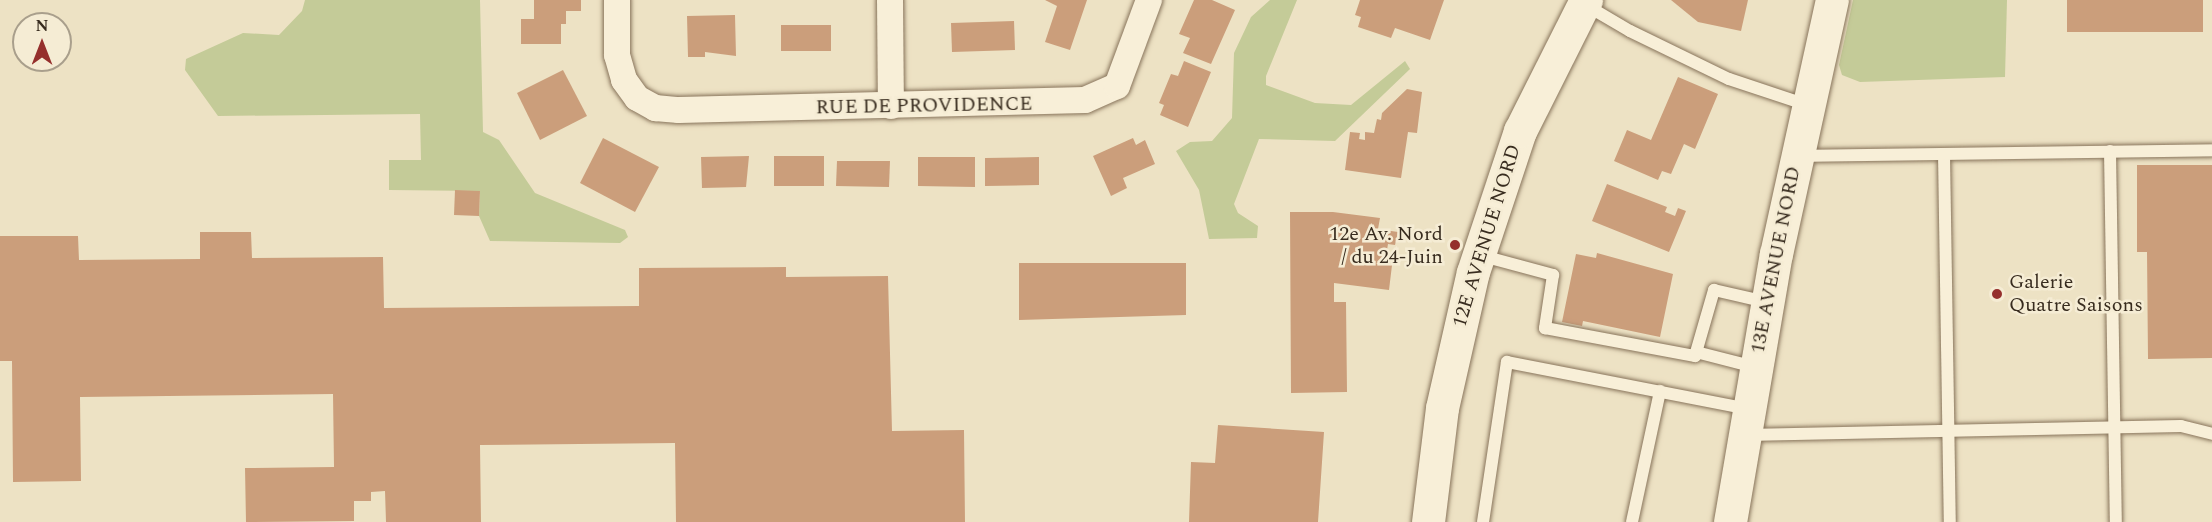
<!DOCTYPE html>
<style>
body{margin:0}
#map{position:relative;width:2212px;height:522px;overflow:hidden;background:#ede2c4;font-family:Spectral,serif}
div>[style]{position:absolute}
.green>*{inset:0;background:#c4cb98}
.building>*{inset:0;background:#cb9e7b}
.roads{filter:drop-shadow(0 0 2px #88745b) drop-shadow(0 0 2px #88745b)}
.lane>*{height:12px;margin:-6px;padding:0 6px;transform-origin:6px;border-radius:6px;background:#f8efd8}
.street>*{height:26px;margin:-13px;padding:0 13px;transform-origin:13px;border-radius:13px;background:#f8efd8}
.secondary>*{height:33px;margin:-16.5px;padding:0 16.5px;transform-origin:16.5px;border-radius:16.5px;background:#f8efd8}
.dots>*{width:16px;height:16px;translate:-50% -50%;box-sizing:border-box;border:3px solid #f5ecd4;border-radius:50%}
span{translate:-50% -50%;white-space:nowrap;text-align:center;line-height:1.15;-webkit-text-stroke:5px #f5ecd4;paint-order:stroke}
.street-label{font-size:20px;color:#382c1f}
.poi-label{font-size:20px;color:#382c1f}
.right{translate:-100% -50%;text-align:right}
.left{translate:0 -50%;text-align:left}
.north{position:absolute;left:12px;top:12px;width:60px;height:60px;box-sizing:border-box;background:#f5ecd4;border:2px solid #a99f8c;border-radius:50%;rotate:0deg;font-size:16px;font-weight:700;line-height:24px;text-align:center;color:#382c1f}
.north::after{content:'';display:block;margin:auto;width:21px;height:27px;background:#952f2c;clip-path:polygon(50% 0,100% 100%,50% 72%,0 100%)}
</style>
<div id="map">
<div class="green">
<i style="clip-path:polygon(305px 0,480px 0,483px 132px,499px 140px,535px 193px,625px 230px,628px 237px,620px 243px,490px 241px,479px 216px,480px 191px,389px 190px,389px 160px,421px 160px,420px 114px,218px 116px,185px 70px,186px 59px,243px 33px,279px 35px,302px 11px)"></i>
<i style="clip-path:polygon(1270px 0,1297px 0,1266px 76px,1266px 85px,1315px 103px,1351px 105px,1405px 61px,1410px 69px,1335px 141px,1259px 139px,1234px 204px,1238px 213px,1258px 226px,1257px 238px,1209px 239px,1199px 190px,1176px 151px,1190px 142px,1212px 141px,1232px 118px,1234px 53px,1251px 17px)"></i>
<i style="clip-path:polygon(1853px 0,2007px 0,2005px 77px,1860px 82px,1842px 75px,1839px 65px)"></i>
</div>
<div class="building">
<i style="clip-path:polygon(534px 0,581px 0,581px 11px,566px 11px,566px 24px,561px 24px,561px 44px,521px 44px,521px 19px,534px 19px)"></i>
<i style="clip-path:polygon(1045px 0,1087px 0,1070px 50px,1045px 42px,1057px 6px)"></i>
<i style="clip-path:polygon(1194px 0,1212px 0,1235px 10px,1211px 64px,1183px 53px,1190px 38px,1179px 34px)"></i>
<i style="clip-path:polygon(1360px 0,1444px 0,1430px 40px,1395px 28px,1391px 38px,1358px 27px,1361px 17px,1355px 15px)"></i>
<i style="clip-path:polygon(1671px 0,1748px 0,1741px 31px,1698px 22px)"></i>
<i style="clip-path:polygon(2067px 0,2203px 0,2203px 32px,2067px 32px)"></i>
<i style="clip-path:polygon(735px 15px,736px 56px,705px 52px,705px 57px,688px 57px,687px 16px)"></i>
<i style="clip-path:polygon(1014px 21px,1015px 50px,952px 52px,951px 23px)"></i>
<i style="clip-path:polygon(781px 25px,831px 25px,831px 51px,781px 51px)"></i>
<i style="clip-path:polygon(1184px 61px,1211px 72px,1188px 127px,1160px 115px,1164px 105px,1159px 103px,1171px 74px,1178px 76px)"></i>
<i style="clip-path:polygon(563px 70px,587px 116px,540px 140px,517px 93px)"></i>
<i style="clip-path:polygon(1678px 77px,1718px 94px,1695px 149px,1684px 144px,1671px 174px,1662px 171px,1658px 180px,1614px 161px,1627px 130px,1651px 140px)"></i>
<i style="clip-path:polygon(1407px 89px,1422px 92px,1417px 133px,1408px 132px,1401px 178px,1345px 170px,1350px 132px,1360px 133px,1359px 139px,1365px 140px,1365px 132px,1374px 133px,1377px 119px,1381px 120px,1382px 113px)"></i>
<i style="clip-path:polygon(603px 138px,659px 167px,635px 212px,580px 183px)"></i>
<i style="clip-path:polygon(1133px 138px,1136px 145px,1145px 140px,1155px 164px,1123px 178px,1127px 188px,1111px 196px,1093px 156px)"></i>
<i style="clip-path:polygon(749px 156px,746px 187px,702px 188px,701px 157px)"></i>
<i style="clip-path:polygon(774px 156px,824px 156px,824px 186px,774px 186px)"></i>
<i style="clip-path:polygon(918px 157px,975px 157px,975px 187px,918px 186px)"></i>
<i style="clip-path:polygon(1039px 157px,1039px 185px,985px 186px,985px 158px)"></i>
<i style="clip-path:polygon(837px 161px,890px 161px,889px 187px,836px 186px)"></i>
<i style="clip-path:polygon(2137px 165px,2212px 165px,2212px 358px,2148px 359px,2147px 252px,2137px 252px)"></i>
<i style="clip-path:polygon(1607px 184px,1667px 207px,1665px 212px,1675px 216px,1678px 208px,1686px 211px,1669px 252px,1592px 221px)"></i>
<i style="clip-path:polygon(455px 190px,480px 191px,479px 216px,454px 215px)"></i>
<i style="clip-path:polygon(1290px 212px,1333px 212px,1380px 218px,1378px 229px,1398px 232px,1395px 245px,1388px 244px,1386px 256px,1393px 257px,1389px 290px,1334px 283px,1334px 302px,1346px 302px,1347px 392px,1291px 393px)"></i>
<i style="clip-path:polygon(200px 232px,251px 232px,252px 258px,383px 257px,384px 308px,639px 306px,639px 268px,786px 267px,786px 277px,888px 276px,892px 431px,964px 430px,965px 522px,676px 522px,675px 443px,480px 445px,481px 522px,386px 522px,385px 491px,371px 492px,371px 501px,354px 501px,354px 521px,246px 522px,245px 468px,334px 467px,333px 394px,80px 397px,81px 481px,13px 482px,12px 361px,0 361px,0 236px,78px 236px,79px 260px,200px 259px)"></i>
<i style="clip-path:polygon(1597px 253px,1673px 274px,1660px 337px,1583px 321px,1582px 326px,1562px 322px,1576px 254px,1596px 258px)"></i>
<i style="clip-path:polygon(1019px 263px,1186px 263px,1186px 315px,1019px 320px)"></i>
<i style="clip-path:polygon(1218px 425px,1324px 432px,1318px 522px,1189px 522px,1191px 462px,1215px 463px)"></i>
</div>
<div class="roads">
<div class="lane">
<i style="left:1584px;top:4px;width:53px;rotate:30.4deg"></i>
<i style="left:1630px;top:31px;width:110px;rotate:25.9deg"></i>
<i style="left:1729px;top:79px;width:82px;rotate:18.4deg"></i>
<i style="left:2110px;top:151px;width:371px;rotate:89.1deg"></i>
<i style="left:1944px;top:154px;width:368px;rotate:89.1deg"></i>
<i style="left:1799px;top:156px;width:413px;rotate:-0.8deg"></i>
<i style="left:1479px;top:255px;width:77px;rotate:15.1deg"></i>
<i style="left:1553px;top:275px;width:54px;rotate:98.6deg"></i>
<i style="left:1545px;top:328px;width:153px;rotate:10.6deg"></i>
<i style="left:1695px;top:356px;width:69px;rotate:-73.9deg"></i>
<i style="left:1714px;top:290px;width:53px;rotate:13deg"></i>
<i style="left:1696px;top:352px;width:61px;rotate:14.3deg"></i>
<i style="left:1746px;top:435px;width:435px;rotate:-1.2deg"></i>
<i style="left:2181px;top:426px;width:32px;rotate:14deg"></i>
<i style="left:1483px;top:522px;width:162px;rotate:-81.5deg"></i>
<i style="left:1507px;top:362px;width:246px;rotate:11deg"></i>
<i style="left:1632px;top:522px;width:134px;rotate:-77.9deg"></i>
</div>
<div class="street">
<i style="left:617px;top:0;width:55px;rotate:90deg"></i>
<i style="left:617px;top:55px;width:26px;rotate:74deg"></i>
<i style="left:624px;top:80px;width:22px;rotate:54deg"></i>
<i style="left:637px;top:98px;width:21px;rotate:29deg"></i>
<i style="left:655px;top:108px;width:24px;rotate:5deg"></i>
<i style="left:679px;top:110px;width:406px;rotate:-1.4deg"></i>
<i style="left:1085px;top:100px;width:35px;rotate:-24deg"></i>
<i style="left:1117px;top:86px;width:92px;rotate:-69.6deg"></i>
<i style="left:890px;top:0;width:106px;rotate:89.5deg"></i>
</div>
<div class="secondary">
<i style="left:1428px;top:522px;width:115px;rotate:-83deg"></i>
<i style="left:1442px;top:408px;width:139px;rotate:-77.2deg"></i>
<i style="left:1473px;top:272px;width:149px;rotate:-71.6deg"></i>
<i style="left:1520px;top:131px;width:147px;rotate:-63.3deg"></i>
<i style="left:1730px;top:522px;width:272px;rotate:-80.3deg"></i>
<i style="left:1776px;top:254px;width:260px;rotate:-77.6deg"></i>
</div>
</div>
<div class="dots">
<i style="left:1455px;top:245px;background:#952f2c"></i>
<i style="left:1997px;top:294px;background:#952f2c"></i>
</div>
<div class="street-label">
<span style="left:924px;top:106px;rotate:-1deg">RUE DE PROVIDENCE</span>
<span style="left:1487px;top:236px;rotate:-73deg">12E AVENUE NORD</span>
<span style="left:1776px;top:260px;rotate:-79deg">13E AVENUE NORD</span>
</div>
<div class="poi-label">
<span class="right" style="left:1443px;top:246px">12e Av. Nord<br>/ du 24-Juin</span>
<span class="left" style="left:2009px;top:294px">Galerie<br>Quatre Saisons</span>
</div>
<div class="north">N</div>
</div>
